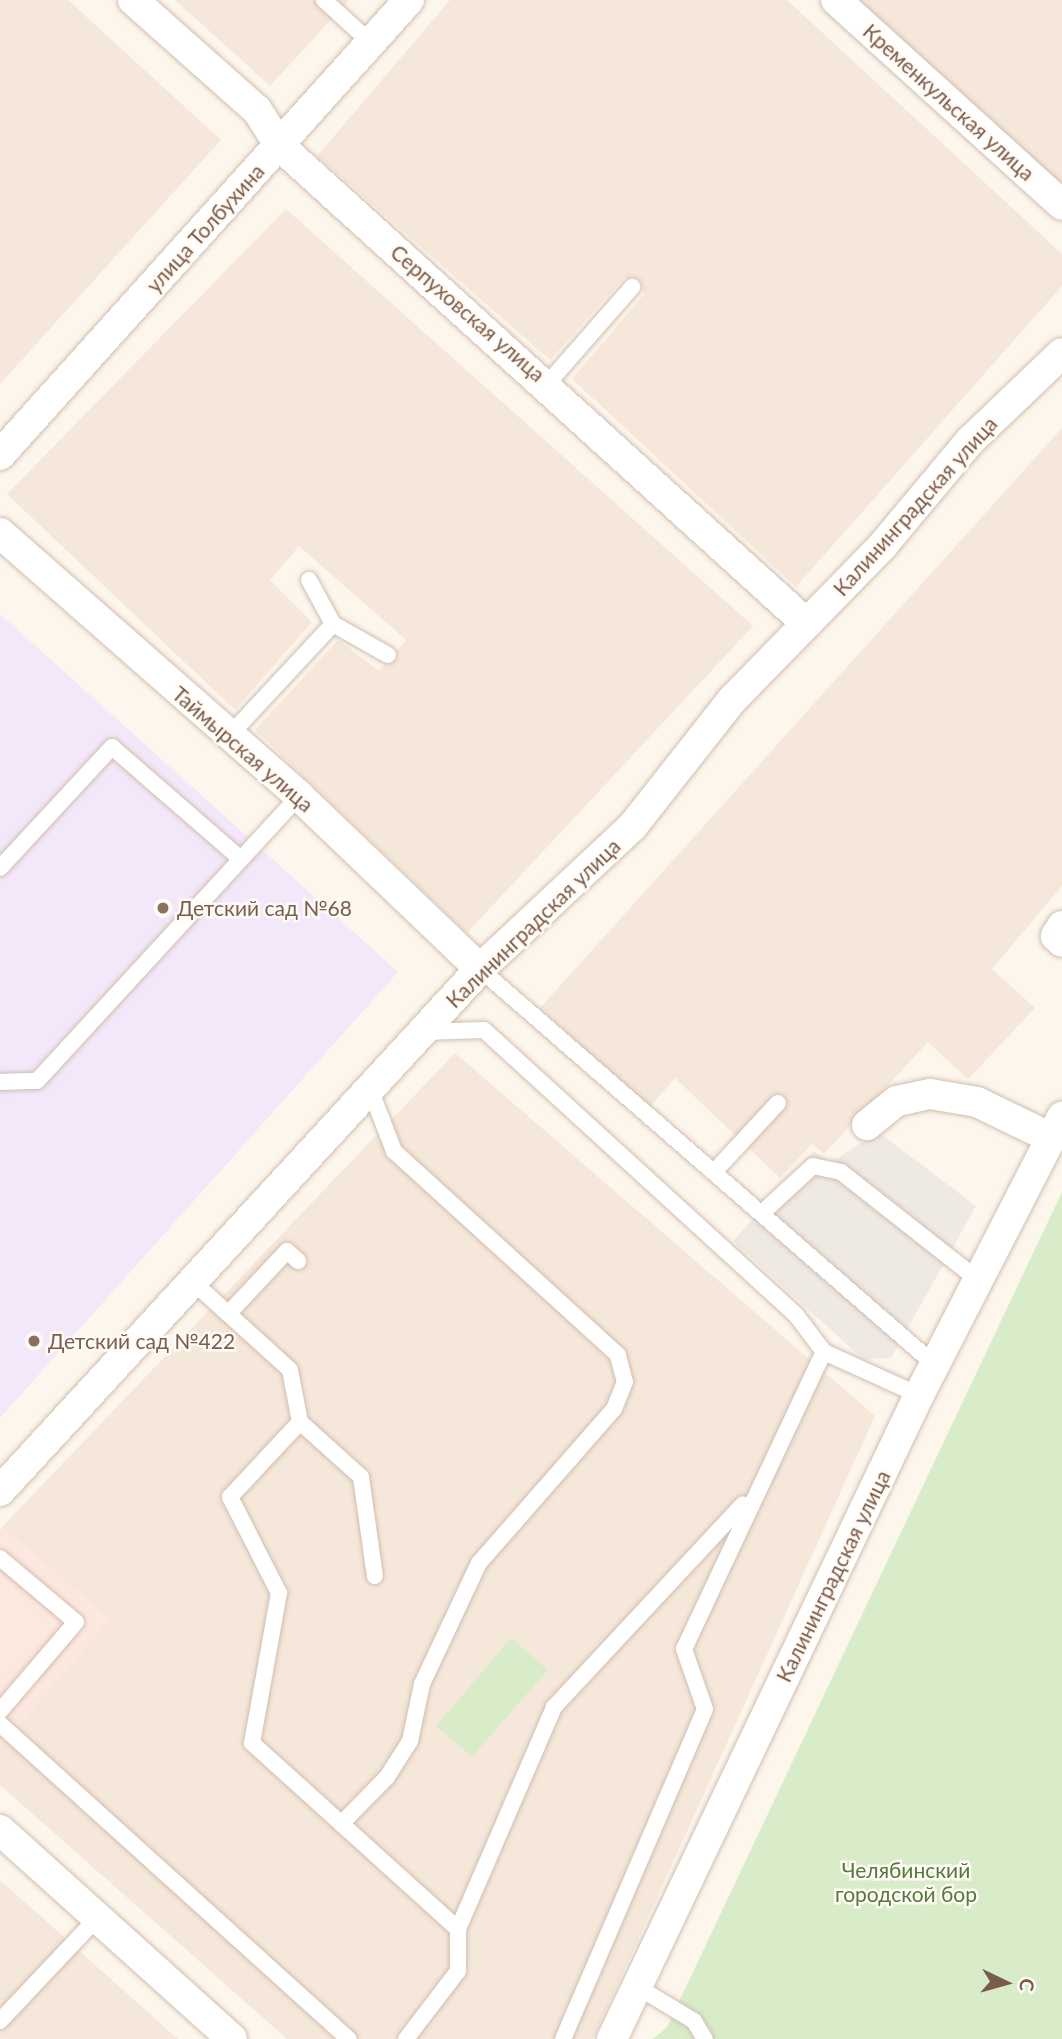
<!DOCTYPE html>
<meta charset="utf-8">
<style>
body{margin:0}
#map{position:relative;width:1062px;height:2039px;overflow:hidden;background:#fdf6ec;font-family:Lato,sans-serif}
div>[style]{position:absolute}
.residential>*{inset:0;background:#f5e8da}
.commercial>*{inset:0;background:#fde8e0}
.industrial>*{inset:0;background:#efe9e4}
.education>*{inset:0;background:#f3e8fa}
.green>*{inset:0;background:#d8ecc9}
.roads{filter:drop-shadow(0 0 2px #d1beb0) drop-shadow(0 0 2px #d1beb0)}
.service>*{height:16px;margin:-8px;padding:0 8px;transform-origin:8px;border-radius:8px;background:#fff}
.minor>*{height:30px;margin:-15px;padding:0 15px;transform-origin:15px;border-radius:15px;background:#fff}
.dots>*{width:19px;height:19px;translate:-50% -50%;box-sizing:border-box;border:4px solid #fffaf3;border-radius:50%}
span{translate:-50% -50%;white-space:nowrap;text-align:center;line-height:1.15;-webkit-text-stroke:5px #fffaf3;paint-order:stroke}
.street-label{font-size:21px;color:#7a5c4d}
.education-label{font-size:21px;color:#785e54}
.left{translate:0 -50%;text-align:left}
.park-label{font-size:21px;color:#537a41}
.north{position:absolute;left:971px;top:1948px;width:70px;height:70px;-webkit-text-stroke:5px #fffaf3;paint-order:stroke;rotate:95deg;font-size:19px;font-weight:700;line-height:28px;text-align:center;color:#7a5c4d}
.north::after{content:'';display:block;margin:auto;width:24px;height:32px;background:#7a5c4d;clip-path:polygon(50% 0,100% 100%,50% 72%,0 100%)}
</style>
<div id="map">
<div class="residential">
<i style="clip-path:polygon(0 0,68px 0,221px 140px,0 384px)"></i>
<i style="clip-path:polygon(175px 0,349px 0,270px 86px)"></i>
<i style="clip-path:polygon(450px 0,787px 0,1062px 254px,1062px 286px,796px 587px,572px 379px,645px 293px,625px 277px,550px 360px,317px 156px)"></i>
<i style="clip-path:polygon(856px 0,1062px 0,1062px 188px)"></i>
<i style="clip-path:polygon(286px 209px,753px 626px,467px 933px,255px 730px,338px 640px,379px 671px,406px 640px,299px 546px,270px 580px,312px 622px,235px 710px,7px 494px)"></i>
<i style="clip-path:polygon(1062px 428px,1062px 886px,992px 969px,1035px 1008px,968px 1079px,928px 1042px,824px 1154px,812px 1144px,780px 1178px,675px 1078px,649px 1108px,540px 1008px)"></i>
<i style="clip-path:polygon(455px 1053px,875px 1416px,593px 2039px,287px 2039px,0 1785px,0 1747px,109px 1619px,2px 1527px)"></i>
<i style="clip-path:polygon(0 1880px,178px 2039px,0 2039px)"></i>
</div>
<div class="commercial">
<i style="clip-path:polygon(2px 1527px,110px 1619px,0 1747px,0 1530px)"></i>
</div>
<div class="industrial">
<i style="clip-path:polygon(878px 1132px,976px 1206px,891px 1358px,863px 1359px,733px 1241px,814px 1151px,830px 1163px)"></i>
</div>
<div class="education">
<i style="clip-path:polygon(0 614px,398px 972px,0 1418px)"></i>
</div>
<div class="green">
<i style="clip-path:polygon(1062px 1192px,1062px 2039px,653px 2039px,667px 2027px)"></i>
<i style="clip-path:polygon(511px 1638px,548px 1670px,472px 1757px,436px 1726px)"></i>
</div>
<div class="roads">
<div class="service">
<i style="left:324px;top:0;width:62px;rotate:42.4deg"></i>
<i style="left:548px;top:383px;width:128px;rotate:-48.8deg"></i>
<i style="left:309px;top:580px;width:50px;rotate:61.4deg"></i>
<i style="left:333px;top:624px;width:63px;rotate:29.4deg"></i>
<i style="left:228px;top:737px;width:154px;rotate:-47.1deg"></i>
<i style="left:0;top:868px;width:165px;rotate:-47.2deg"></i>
<i style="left:112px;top:747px;width:171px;rotate:41deg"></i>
<i style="left:480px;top:969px;width:603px;rotate:41.03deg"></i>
<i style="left:424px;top:1032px;width:60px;rotate:-1.9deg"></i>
<i style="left:484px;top:1030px;width:423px;rotate:42.4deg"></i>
<i style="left:796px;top:1315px;width:46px;rotate:52.9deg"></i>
<i style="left:824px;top:1352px;width:104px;rotate:24.4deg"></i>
<i style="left:0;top:1082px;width:37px;rotate:-2deg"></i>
<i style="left:37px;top:1081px;width:387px;rotate:-47.4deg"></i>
<i style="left:714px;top:1172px;width:94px;rotate:-47.2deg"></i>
<i style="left:762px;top:1213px;width:69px;rotate:-42.7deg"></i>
<i style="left:813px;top:1166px;width:29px;rotate:12deg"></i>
<i style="left:841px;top:1172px;width:174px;rotate:38.2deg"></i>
<i style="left:192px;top:1281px;width:132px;rotate:42.2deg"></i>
<i style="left:290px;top:1370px;width:53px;rotate:79.1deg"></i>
<i style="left:300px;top:1422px;width:103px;rotate:133deg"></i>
<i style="left:230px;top:1497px;width:108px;rotate:63deg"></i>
<i style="left:279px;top:1593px;width:152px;rotate:100.2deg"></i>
<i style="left:252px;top:1743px;width:278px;rotate:42.1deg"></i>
<i style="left:228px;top:1314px;width:86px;rotate:-46.9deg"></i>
<i style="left:287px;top:1251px;width:15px;rotate:42deg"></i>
<i style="left:300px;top:1422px;width:82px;rotate:42deg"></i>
<i style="left:361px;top:1477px;width:100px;rotate:82deg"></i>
<i style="left:0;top:1558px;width:99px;rotate:40.1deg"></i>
<i style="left:76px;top:1622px;width:117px;rotate:130.5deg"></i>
<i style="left:0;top:1724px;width:470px;rotate:42.1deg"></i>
<i style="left:341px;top:1824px;width:66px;rotate:-45.6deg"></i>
<i style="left:387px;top:1777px;width:43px;rotate:-57.4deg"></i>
<i style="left:410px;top:1741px;width:58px;rotate:-78.1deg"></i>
<i style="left:422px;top:1684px;width:134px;rotate:-64.8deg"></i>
<i style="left:479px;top:1563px;width:205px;rotate:-48.8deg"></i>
<i style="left:614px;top:1409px;width:29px;rotate:-68deg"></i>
<i style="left:625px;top:1382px;width:28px;rotate:-105deg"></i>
<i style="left:618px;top:1355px;width:303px;rotate:-137.7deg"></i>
<i style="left:394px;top:1151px;width:66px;rotate:-111.2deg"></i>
<i style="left:636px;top:1986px;width:68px;rotate:31.1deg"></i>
<i style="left:694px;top:2021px;width:21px;rotate:59deg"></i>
<i style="left:0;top:2021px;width:144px;rotate:-46.7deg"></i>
<i style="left:406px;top:2039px;width:86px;rotate:-52.6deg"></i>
<i style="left:458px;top:1971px;width:42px;rotate:-90deg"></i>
<i style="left:458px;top:1929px;width:242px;rotate:-66.6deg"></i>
<i style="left:554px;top:1707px;width:277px;rotate:-47deg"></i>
<i style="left:563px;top:2039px;width:359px;rotate:-66.7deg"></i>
<i style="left:705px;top:1709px;width:64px;rotate:-109.3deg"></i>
<i style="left:684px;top:1649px;width:328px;rotate:-64.8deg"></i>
</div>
<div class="minor">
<i style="left:133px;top:0;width:166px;rotate:41.6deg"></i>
<i style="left:257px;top:110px;width:43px;rotate:57.4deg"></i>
<i style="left:280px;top:146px;width:711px;rotate:42.21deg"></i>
<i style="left:836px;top:0;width:305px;rotate:42.2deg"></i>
<i style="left:0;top:455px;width:612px;rotate:-48.05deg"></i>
<i style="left:0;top:533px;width:398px;rotate:41.3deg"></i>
<i style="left:299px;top:796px;width:250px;rotate:43.7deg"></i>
<i style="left:1062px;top:926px;width:12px;rotate:121deg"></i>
<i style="left:1056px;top:936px;width:8px;rotate:45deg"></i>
<i style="left:867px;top:1125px;width:38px;rotate:-39deg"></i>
<i style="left:897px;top:1101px;width:34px;rotate:-12deg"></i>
<i style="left:930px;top:1094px;width:48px;rotate:9.7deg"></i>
<i style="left:977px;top:1102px;width:82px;rotate:25.9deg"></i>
<i style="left:0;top:1491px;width:709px;rotate:-47.4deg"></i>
<i style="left:480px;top:969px;width:208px;rotate:-43.1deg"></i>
<i style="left:632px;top:827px;width:162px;rotate:-51.8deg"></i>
<i style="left:732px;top:700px;width:216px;rotate:-45.7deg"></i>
<i style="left:883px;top:545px;width:136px;rotate:-50.1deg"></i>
<i style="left:970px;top:441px;width:127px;rotate:-43.7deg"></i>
<i style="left:0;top:1830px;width:312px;rotate:42deg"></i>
<i style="left:612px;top:2039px;width:713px;rotate:-64.51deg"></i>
<i style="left:919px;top:1395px;width:313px;rotate:-62.8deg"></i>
</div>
</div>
<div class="dots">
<i style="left:163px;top:908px;background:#8d6e63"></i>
<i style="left:34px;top:1341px;background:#8d6e63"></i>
</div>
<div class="street-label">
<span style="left:949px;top:102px;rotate:42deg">Кременкульская улица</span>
<span style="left:205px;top:228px;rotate:-48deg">улица Толбухина</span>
<span style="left:468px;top:313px;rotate:41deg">Серпуховская улица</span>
<span style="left:915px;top:506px;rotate:-48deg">Калининградская улица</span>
<span style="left:243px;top:749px;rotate:41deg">Таймырская улица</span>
<span style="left:533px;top:923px;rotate:-44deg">Калининградская улица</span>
<span style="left:833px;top:1576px;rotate:-64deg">Калининградская улица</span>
</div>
<div class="education-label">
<span class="left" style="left:177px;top:908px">Детский сад №68</span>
<span class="left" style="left:48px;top:1341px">Детский сад №422</span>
</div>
<div class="park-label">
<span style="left:906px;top:1882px">Челябинский<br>городской бор</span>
</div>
<div class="north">С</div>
</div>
